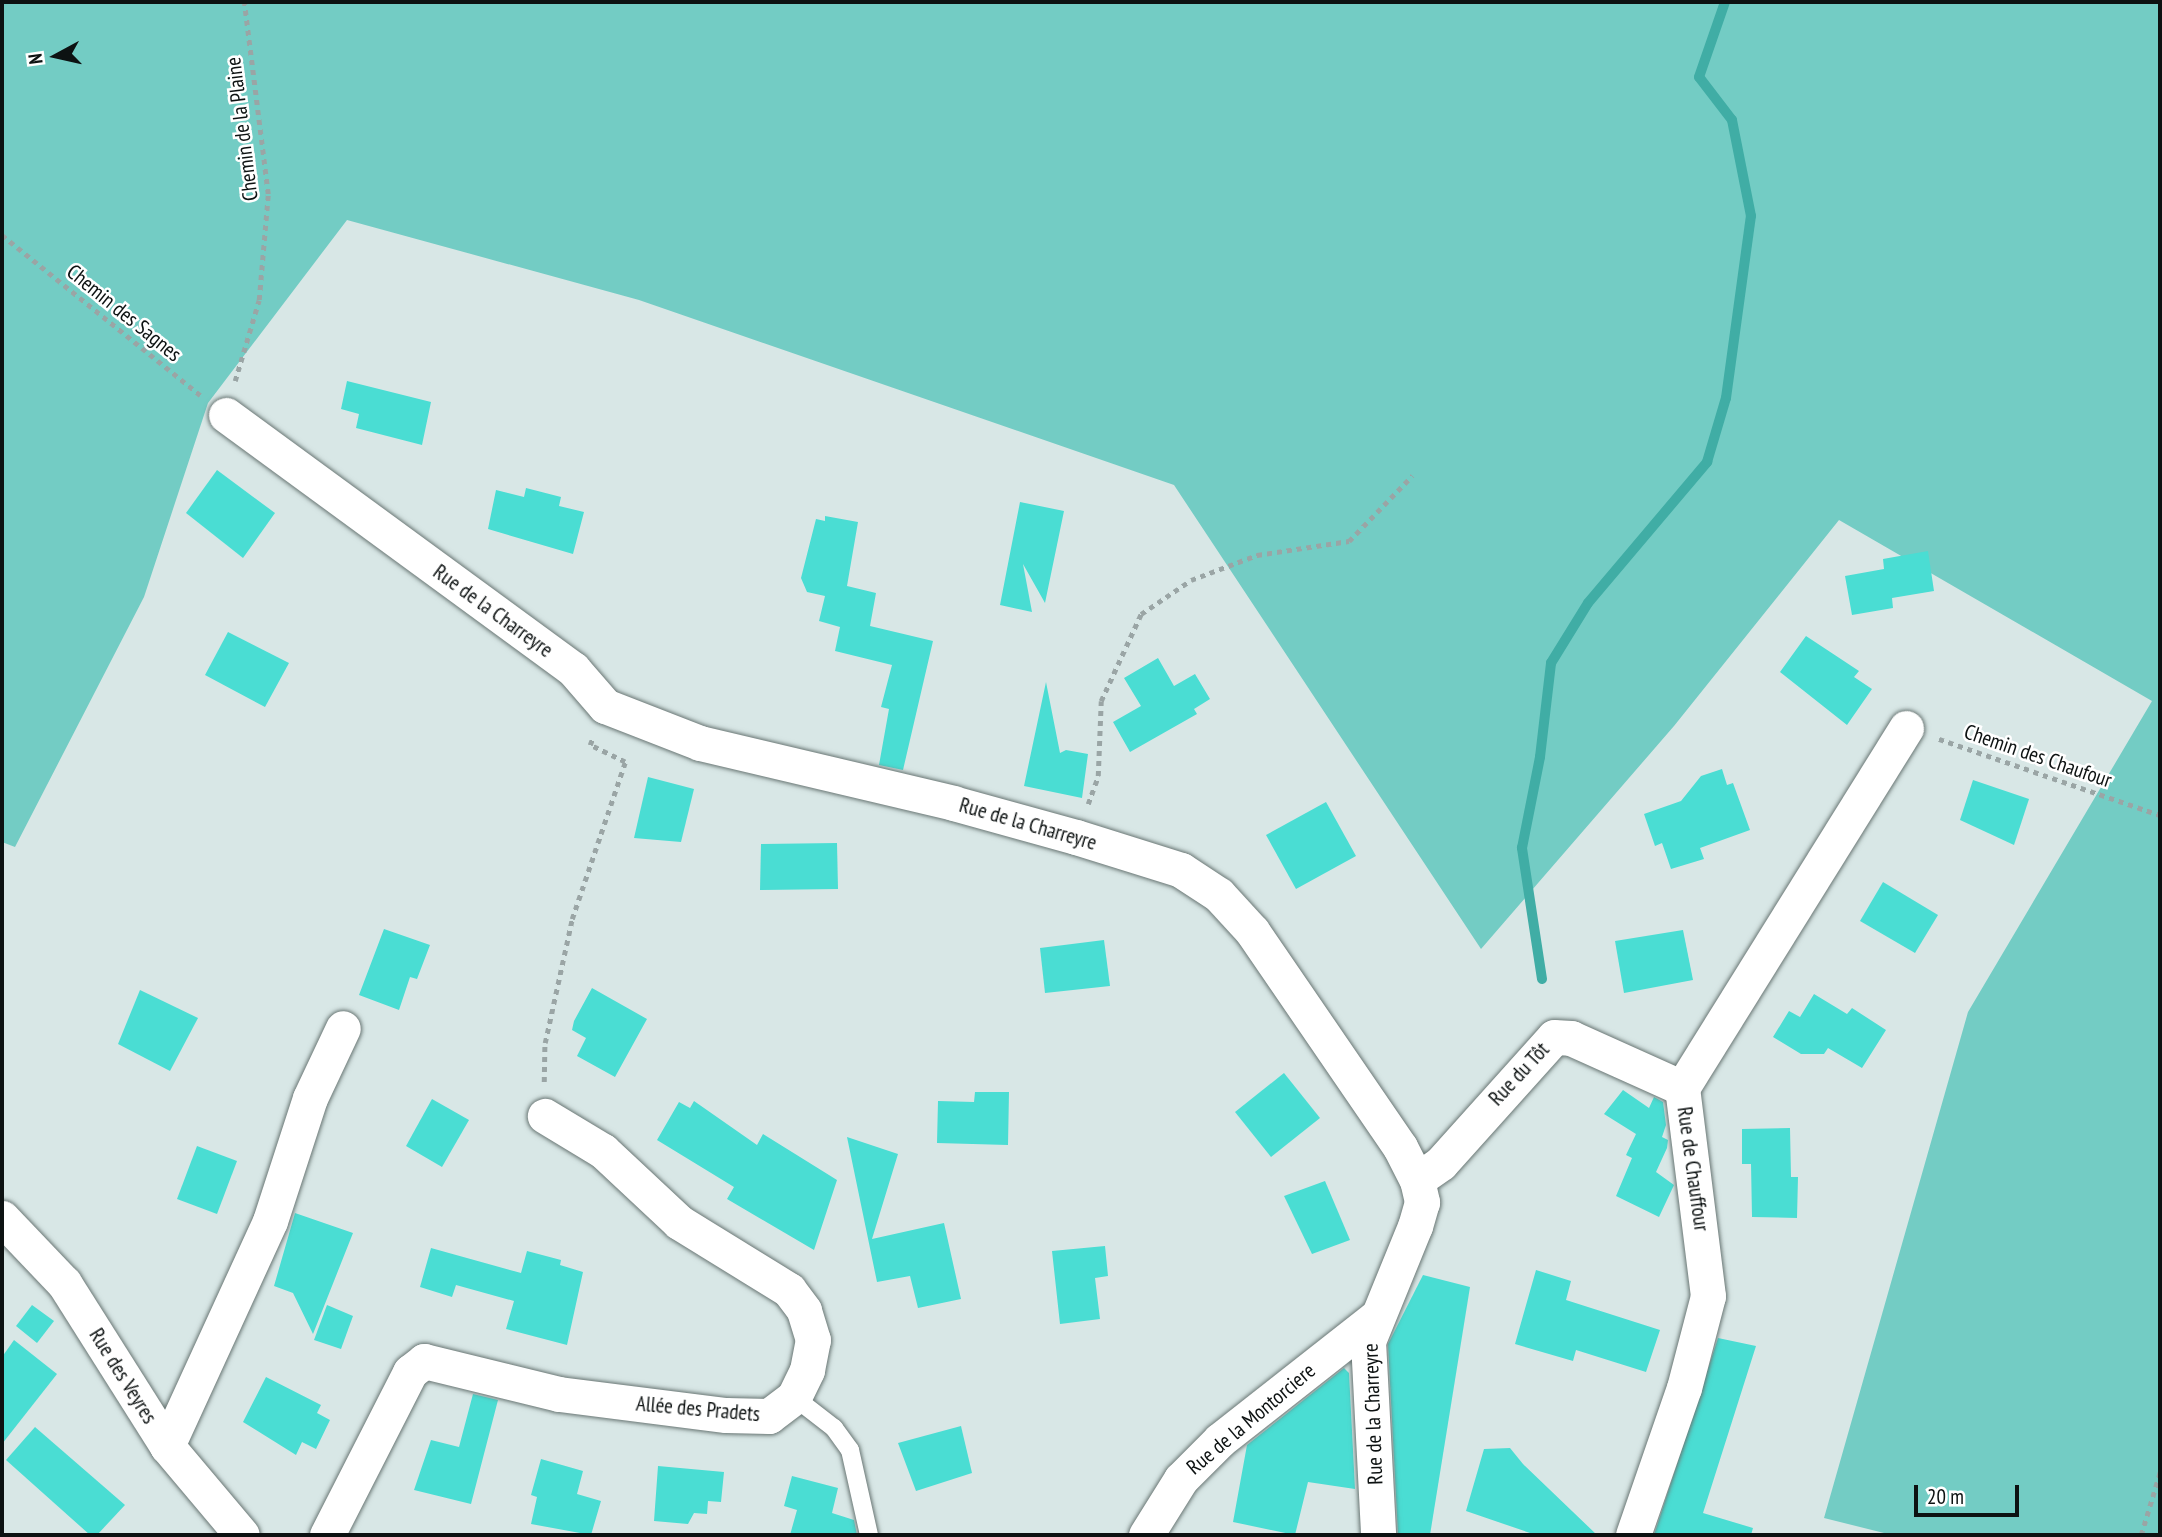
<!DOCTYPE html>
<meta charset="utf-8">
<style>
body{margin:0}
#map{position:relative;width:2162px;height:1537px;overflow:hidden;background:#d8e7e6;font-family:"PT Sans Narrow",sans-serif}
div>[style]{position:absolute}
.green>*{inset:0;background:#73ccc4}
.stream>*{height:10px;margin:-5px;padding:0 5px;transform-origin:5px;border-radius:5px;background:#40ada5}
.building>*{inset:0;background:#4addd3}
.path>*{height:4.5px;margin-top:-2.25px;transform-origin:0;background:repeating-linear-gradient(90deg,#9aa5a5 0 5px,transparent 0 10px)}
.roads{filter:drop-shadow(0 0 2px #697674) drop-shadow(0 0 2px #697674)}
.lane>*{height:18px;margin:-9px;padding:0 9px;transform-origin:9px;border-radius:9px;background:#fff}
.street>*{height:35px;margin:-17.5px;padding:0 17.5px;transform-origin:17.5px;border-radius:17.5px;background:#fff}
span{translate:-50% -50%;white-space:nowrap;text-align:center;line-height:1.15;-webkit-text-stroke:5px #fff;paint-order:stroke}
.street-label{font-size:21px;color:#0d1212}
.frame{position:absolute;inset:0;border:4px solid #0d1212;pointer-events:none}
.north{position:absolute;left:21px;top:21px;width:70px;height:70px;-webkit-text-stroke:5px #fff;paint-order:stroke;rotate:262deg;font-size:19px;font-weight:700;line-height:28px;text-align:center;color:#0d1212}
.north::after{content:'';display:block;margin:auto;width:24px;height:32px;background:#0d1212;clip-path:polygon(50% 0,100% 100%,50% 72%,0 100%)}
.scale{position:absolute;left:1914px;top:1485px;width:105px;height:32px;box-sizing:border-box;border:4px solid #0d1212;border-top:0;padding-left:9px;font-size:21px;line-height:24px;white-space:nowrap;color:#0d1212;-webkit-text-stroke:5px #fff;paint-order:stroke}
</style>
<div id="map">
<div class="green">
<i style="clip-path:polygon(2px 2px,2160px 2px,2160px 1535px,1892px 1535px,1824px 1518px,1968px 1012px,2152px 701px,1839px 520px,1674px 726px,1481px 949px,1174px 485px,639px 300px,347px 220px,208px 403px,144px 597px,15px 847px,2px 842px)"></i>
</div>
<div class="stream">
<i style="left:1542px;top:979px;width:133px;rotate:-98.7deg"></i>
<i style="left:1522px;top:848px;width:93px;rotate:-78.8deg"></i>
<i style="left:1540px;top:757px;width:95px;rotate:-83.3deg"></i>
<i style="left:1551px;top:663px;width:70px;rotate:-58.3deg"></i>
<i style="left:1588px;top:603px;width:185px;rotate:-49.8deg"></i>
<i style="left:1707px;top:462px;width:67px;rotate:-73.5deg"></i>
<i style="left:1726px;top:398px;width:184px;rotate:-82.2deg"></i>
<i style="left:1751px;top:216px;width:98px;rotate:-101.2deg"></i>
<i style="left:1732px;top:120px;width:54px;rotate:-127.5deg"></i>
<i style="left:1699px;top:77px;width:79px;rotate:-70.9deg"></i>
</div>
<div class="building">
<i style="clip-path:polygon(347px 381px,431px 402px,422px 445px,356px 428px,359px 414px,341px 409px)"></i>
<i style="clip-path:polygon(217px 470px,275px 513px,243px 558px,186px 513px)"></i>
<i style="clip-path:polygon(526px 488px,561px 497px,559px 506px,584px 512px,573px 554px,488px 529px,496px 490px,524px 497px)"></i>
<i style="clip-path:polygon(1020px 502px,1064px 511px,1045px 603px,1023px 564px,1032px 612px,1000px 605px)"></i>
<i style="clip-path:polygon(825px 516px,858px 522px,847px 586px,876px 593px,870px 626px,933px 641px,903px 770px,879px 765px,889px 709px,881px 707px,892px 665px,835px 651px,840px 627px,819px 621px,825px 596px,807px 592px,801px 578px,816px 519px,825px 521px)"></i>
<i style="clip-path:polygon(1928px 551px,1934px 591px,1892px 598px,1893px 608px,1852px 615px,1845px 576px,1884px 569px,1883px 559px)"></i>
<i style="clip-path:polygon(228px 632px,289px 663px,265px 707px,205px 675px)"></i>
<i style="clip-path:polygon(1806px 636px,1859px 671px,1854px 677px,1872px 689px,1847px 725px,1780px 672px)"></i>
<i style="clip-path:polygon(1158px 658px,1174px 686px,1195px 674px,1210px 699px,1194px 709px,1197px 714px,1130px 752px,1113px 722px,1141px 706px,1124px 678px)"></i>
<i style="clip-path:polygon(1046px 682px,1060px 753px,1066px 750px,1088px 754px,1082px 798px,1024px 786px)"></i>
<i style="clip-path:polygon(1722px 769px,1727px 785px,1733px 783px,1750px 830px,1700px 848px,1704px 859px,1671px 869px,1662px 843px,1655px 846px,1644px 814px,1681px 801px,1701px 776px)"></i>
<i style="clip-path:polygon(648px 777px,694px 789px,681px 842px,634px 838px)"></i>
<i style="clip-path:polygon(1973px 780px,2029px 799px,2014px 845px,1960px 820px)"></i>
<i style="clip-path:polygon(1326px 802px,1356px 856px,1296px 889px,1266px 835px)"></i>
<i style="clip-path:polygon(837px 843px,838px 889px,760px 890px,761px 844px)"></i>
<i style="clip-path:polygon(1883px 882px,1938px 915px,1915px 953px,1860px 921px)"></i>
<i style="clip-path:polygon(384px 929px,430px 945px,417px 979px,410px 977px,399px 1010px,359px 995px)"></i>
<i style="clip-path:polygon(1683px 930px,1693px 980px,1624px 993px,1615px 941px)"></i>
<i style="clip-path:polygon(1104px 940px,1110px 986px,1045px 993px,1040px 948px)"></i>
<i style="clip-path:polygon(592px 988px,647px 1019px,615px 1077px,577px 1056px,586px 1038px,572px 1030px,574px 1021px)"></i>
<i style="clip-path:polygon(140px 990px,198px 1018px,170px 1071px,118px 1044px)"></i>
<i style="clip-path:polygon(1814px 994px,1847px 1014px,1852px 1008px,1886px 1030px,1862px 1068px,1828px 1048px,1824px 1054px,1801px 1054px,1773px 1037px,1789px 1011px,1800px 1017px)"></i>
<i style="clip-path:polygon(1284px 1073px,1320px 1118px,1271px 1157px,1235px 1112px)"></i>
<i style="clip-path:polygon(1623px 1090px,1649px 1108px,1654px 1097px,1663px 1102px,1666px 1125px,1662px 1137px,1668px 1140px,1667px 1148px,1656px 1172px,1674px 1185px,1659px 1217px,1616px 1196px,1632px 1158px,1626px 1155px,1636px 1134px,1604px 1114px)"></i>
<i style="clip-path:polygon(975px 1092px,1009px 1092px,1008px 1145px,937px 1143px,938px 1101px,974px 1102px)"></i>
<i style="clip-path:polygon(432px 1099px,469px 1120px,442px 1167px,406px 1146px)"></i>
<i style="clip-path:polygon(694px 1101px,757px 1145px,763px 1134px,837px 1180px,814px 1250px,727px 1199px,734px 1187px,657px 1140px,679px 1102px,690px 1108px)"></i>
<i style="clip-path:polygon(1790px 1128px,1791px 1177px,1798px 1177px,1797px 1218px,1752px 1217px,1751px 1164px,1742px 1164px,1742px 1129px)"></i>
<i style="clip-path:polygon(847px 1137px,898px 1154px,872px 1239px,944px 1223px,961px 1299px,918px 1308px,910px 1276px,877px 1282px)"></i>
<i style="clip-path:polygon(197px 1146px,237px 1161px,217px 1214px,177px 1199px)"></i>
<i style="clip-path:polygon(1325px 1181px,1350px 1240px,1312px 1254px,1284px 1196px)"></i>
<i style="clip-path:polygon(295px 1213px,353px 1233px,313px 1334px,293px 1293px,274px 1286px)"></i>
<i style="clip-path:polygon(1105px 1246px,1108px 1276px,1095px 1278px,1100px 1319px,1060px 1324px,1052px 1251px)"></i>
<i style="clip-path:polygon(431px 1248px,521px 1273px,527px 1251px,561px 1260px,560px 1265px,583px 1272px,567px 1345px,506px 1329px,514px 1301px,456px 1285px,452px 1297px,420px 1287px)"></i>
<i style="clip-path:polygon(1536px 1270px,1571px 1281px,1566px 1300px,1660px 1330px,1646px 1372px,1576px 1350px,1573px 1361px,1515px 1344px)"></i>
<i style="clip-path:polygon(1423px 1275px,1470px 1287px,1430px 1535px,1398px 1535px,1388px 1344px)"></i>
<i style="clip-path:polygon(32px 1305px,54px 1321px,37px 1343px,16px 1326px)"></i>
<i style="clip-path:polygon(327px 1305px,353px 1316px,341px 1349px,314px 1340px)"></i>
<i style="clip-path:polygon(1718px 1338px,1756px 1346px,1703px 1513px,1753px 1528px,1751px 1535px,1654px 1535px)"></i>
<i style="clip-path:polygon(14px 1340px,57px 1374px,2px 1444px,2px 1357px)"></i>
<i style="clip-path:polygon(1344px 1368px,1349px 1373px,1355px 1489px,1308px 1482px,1295px 1535px,1233px 1522px,1247px 1445px)"></i>
<i style="clip-path:polygon(266px 1377px,321px 1405px,317px 1413px,330px 1420px,316px 1449px,302px 1442px,296px 1455px,243px 1422px)"></i>
<i style="clip-path:polygon(473px 1394px,498px 1400px,471px 1504px,414px 1490px,431px 1440px,459px 1447px)"></i>
<i style="clip-path:polygon(961px 1426px,972px 1473px,916px 1491px,898px 1443px)"></i>
<i style="clip-path:polygon(35px 1427px,125px 1505px,97px 1535px,90px 1535px,6px 1460px)"></i>
<i style="clip-path:polygon(1510px 1448px,1523px 1464px,1597px 1535px,1536px 1535px,1466px 1511px,1484px 1449px)"></i>
<i style="clip-path:polygon(541px 1459px,583px 1471px,577px 1494px,601px 1501px,591px 1535px,531px 1524px,537px 1497px,531px 1495px)"></i>
<i style="clip-path:polygon(658px 1466px,724px 1472px,721px 1502px,708px 1501px,707px 1514px,694px 1513px,688px 1524px,654px 1521px)"></i>
<i style="clip-path:polygon(792px 1476px,838px 1488px,832px 1513px,854px 1520px,857px 1535px,790px 1535px,797px 1510px,784px 1506px)"></i>
</div>
<div class="path">
<i style="left:2px;top:235px;width:255px;rotate:38.9deg"></i>
<i style="left:235px;top:381px;width:84px;rotate:-73.5deg"></i>
<i style="left:259px;top:300px;width:106px;rotate:-85.1deg"></i>
<i style="left:268px;top:194px;width:193px;rotate:-97.1deg"></i>
<i style="left:1939px;top:739px;width:234px;rotate:19deg"></i>
<i style="left:1088px;top:804px;width:30px;rotate:-70deg"></i>
<i style="left:1098px;top:776px;width:75px;rotate:-87.7deg"></i>
<i style="left:1101px;top:701px;width:96px;rotate:-65.3deg"></i>
<i style="left:1141px;top:614px;width:60px;rotate:-34.2deg"></i>
<i style="left:1191px;top:580px;width:71px;rotate:-20.7deg"></i>
<i style="left:1257px;top:555px;width:93px;rotate:-8.7deg"></i>
<i style="left:1349px;top:541px;width:91px;rotate:-45.9deg"></i>
<i style="left:544px;top:1082px;width:39px;rotate:-89deg"></i>
<i style="left:545px;top:1043px;width:127px;rotate:-77.7deg"></i>
<i style="left:572px;top:919px;width:166px;rotate:-71.3deg"></i>
<i style="left:625px;top:762px;width:39px;rotate:-154deg"></i>
<i style="left:590px;top:745px;width:9px;rotate:-69deg"></i>
<i style="left:2141px;top:1535px;width:66px;rotate:-73.2deg"></i>
</div>
<div class="roads">
<div class="lane">
<i style="left:794px;top:1397px;width:51px;rotate:37.8deg"></i>
<i style="left:834px;top:1428px;width:27px;rotate:54deg"></i>
<i style="left:850px;top:1450px;width:87px;rotate:77.4deg"></i>
</div>
<div class="street">
<i style="left:226px;top:415px;width:430px;rotate:36.2deg"></i>
<i style="left:573px;top:669px;width:49px;rotate:49.1deg"></i>
<i style="left:605px;top:706px;width:102px;rotate:21.3deg"></i>
<i style="left:700px;top:743px;width:260px;rotate:13.3deg"></i>
<i style="left:953px;top:803px;width:128px;rotate:15.5deg"></i>
<i style="left:1076px;top:837px;width:110px;rotate:17.4deg"></i>
<i style="left:1181px;top:870px;width:45px;rotate:33.3deg"></i>
<i style="left:1219px;top:895px;width:49px;rotate:47.5deg"></i>
<i style="left:1252px;top:931px;width:262px;rotate:55.6deg"></i>
<i style="left:1400px;top:1147px;width:37px;rotate:63deg"></i>
<i style="left:1417px;top:1180px;width:23px;rotate:77deg"></i>
<i style="left:1422px;top:1202px;width:25px;rotate:106deg"></i>
<i style="left:1415px;top:1226px;width:124px;rotate:112.2deg"></i>
<i style="left:1368px;top:1341px;width:194px;rotate:87deg"></i>
<i style="left:1417px;top:1180px;width:29px;rotate:-35deg"></i>
<i style="left:1441px;top:1163px;width:169px;rotate:-48.1deg"></i>
<i style="left:1554px;top:1037px;width:17px;rotate:3deg"></i>
<i style="left:1571px;top:1038px;width:122px;rotate:24.2deg"></i>
<i style="left:2px;top:1218px;width:90px;rotate:46.4deg"></i>
<i style="left:64px;top:1283px;width:193px;rotate:57.7deg"></i>
<i style="left:167px;top:1446px;width:116px;rotate:49.9deg"></i>
<i style="left:167px;top:1446px;width:247px;rotate:-65.4deg"></i>
<i style="left:270px;top:1221px;width:129px;rotate:-72deg"></i>
<i style="left:310px;top:1098px;width:77px;rotate:-64.8deg"></i>
<i style="left:327px;top:1535px;width:183px;rotate:-63deg"></i>
<i style="left:410px;top:1372px;width:18px;rotate:-38deg"></i>
<i style="left:424px;top:1361px;width:139px;rotate:13.7deg"></i>
<i style="left:559px;top:1394px;width:168px;rotate:7.2deg"></i>
<i style="left:726px;top:1415px;width:43px;rotate:1.3deg"></i>
<i style="left:769px;top:1416px;width:31px;rotate:-37deg"></i>
<i style="left:794px;top:1397px;width:30px;rotate:-64deg"></i>
<i style="left:807px;top:1370px;width:31px;rotate:-79deg"></i>
<i style="left:813px;top:1340px;width:31px;rotate:-107deg"></i>
<i style="left:804px;top:1310px;width:25px;rotate:-127deg"></i>
<i style="left:789px;top:1290px;width:129px;rotate:-148.3deg"></i>
<i style="left:679px;top:1222px;width:104px;rotate:-136.9deg"></i>
<i style="left:603px;top:1151px;width:68px;rotate:-148.9deg"></i>
<i style="left:1146px;top:1535px;width:66px;rotate:-58deg"></i>
<i style="left:1181px;top:1479px;width:55px;rotate:-45deg"></i>
<i style="left:1220px;top:1440px;width:196px;rotate:-38.2deg"></i>
<i style="left:1633px;top:1535px;width:156px;rotate:-70.9deg"></i>
<i style="left:1684px;top:1388px;width:95px;rotate:-75.4deg"></i>
<i style="left:1708px;top:1296px;width:210px;rotate:-97.1deg"></i>
<i style="left:1682px;top:1088px;width:424px;rotate:-58.1deg"></i>
</div>
</div>
<div class="street-label">
<span style="left:242px;top:129px;rotate:-97deg">Chemin de la Plaine</span>
<span style="left:124px;top:313px;rotate:39deg">Chemin des Sagnes</span>
<span style="left:493px;top:611px;rotate:36deg">Rue de la Charreyre</span>
<span style="left:2038px;top:756px;rotate:19deg">Chemin des Chaufour</span>
<span style="left:1028px;top:824px;rotate:16deg">Rue de la Charreyre</span>
<span style="left:1519px;top:1074px;rotate:-47deg">Rue du Tôt</span>
<span style="left:1693px;top:1169px;rotate:82deg">Rue de Chauffour</span>
<span style="left:123px;top:1376px;rotate:58deg">Rue des Veyres</span>
<span style="left:698px;top:1409px;rotate:5deg">Allée des Pradets</span>
<span style="left:1373px;top:1414px;rotate:-92deg">Rue de la Charreyre</span>
<span style="left:1251px;top:1419px;rotate:-40deg">Rue de la Montorciere</span>
</div>
<div class="frame"></div>
<div class="north">N</div>
<div class="scale">20 m</div>
</div>
